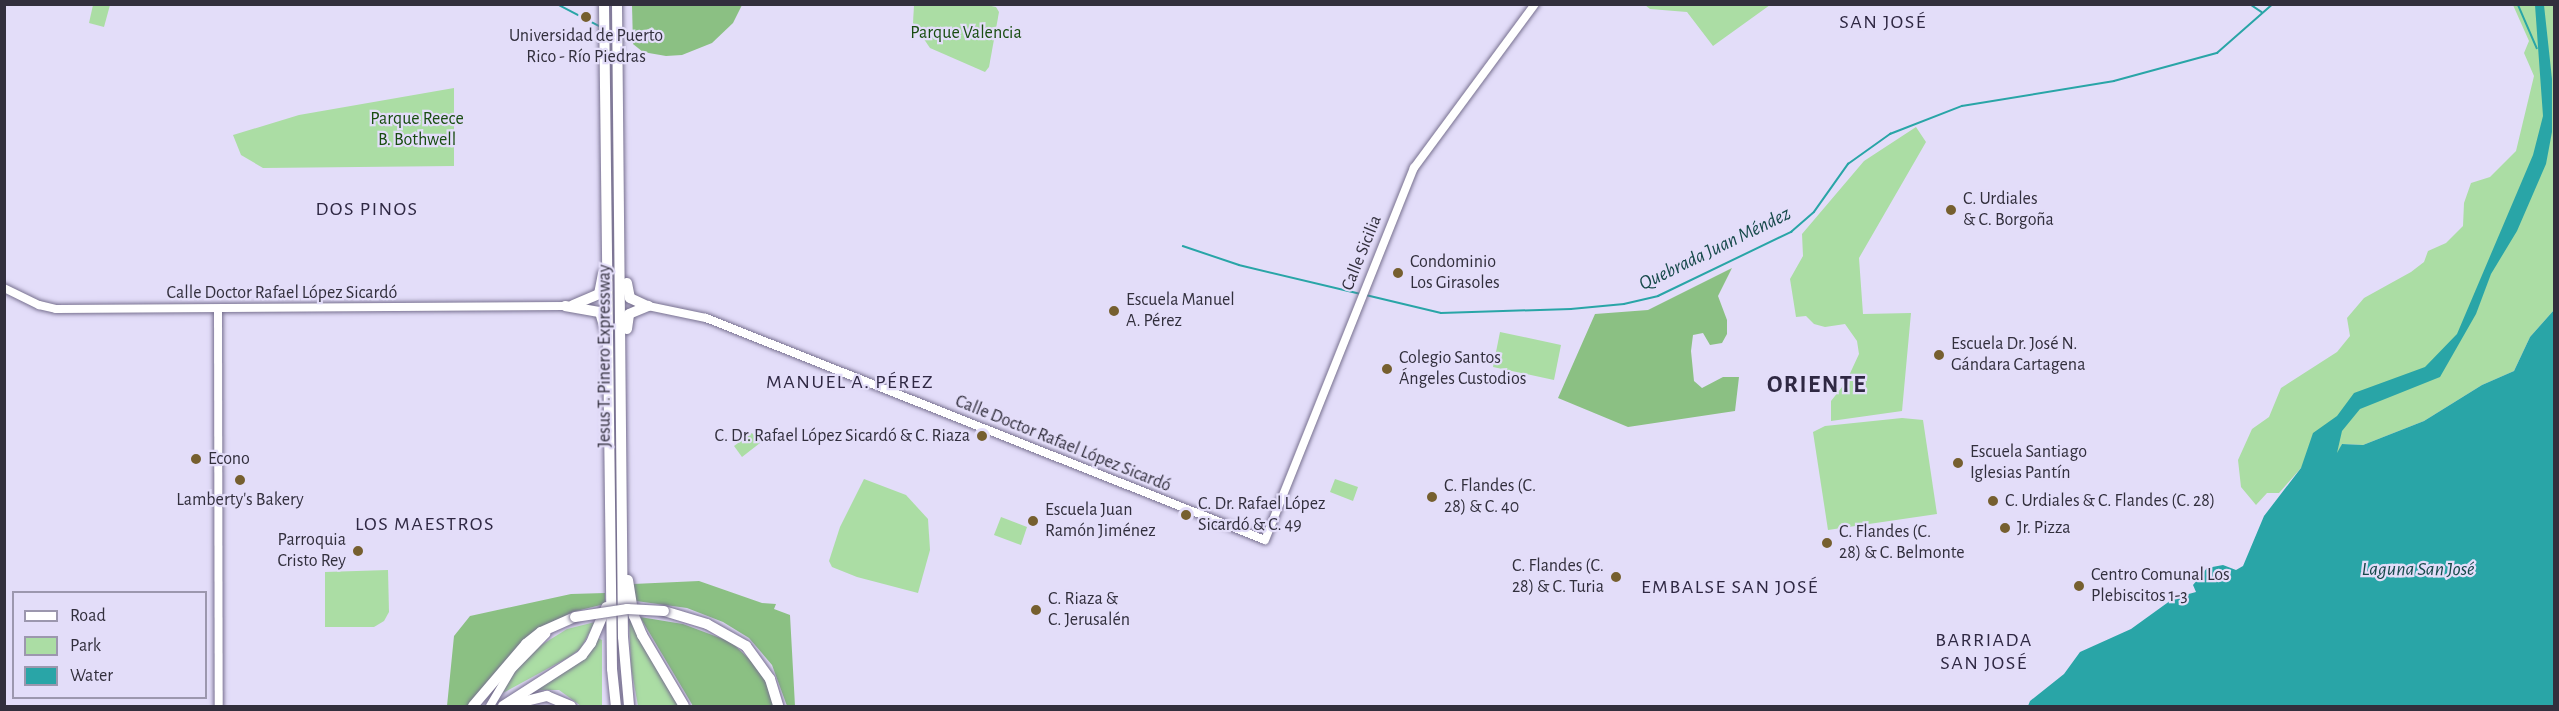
<!DOCTYPE html>
<meta charset="utf-8">
<style>
body{margin:0}
#map{position:relative;width:2559px;height:711px;overflow:hidden;background:#e3ddf9;font-family:"Alegreya Sans",sans-serif}
div>[style]{position:absolute}
.green>*{inset:0;background:#abdda4}
.forest>*{inset:0;background:#8bc083}
.water>*{inset:0;background:#29a5a7}
.stream>*{height:1.5px;margin:-0.75px;padding:0 0.75px;transform-origin:0.75px;border-radius:0.75px;background:#29a5a7}
.roads{filter:drop-shadow(0 0 2px #77708f) drop-shadow(0 0 2px #77708f)}
.minor>*{height:8px;margin:-4px;padding:0 4px;transform-origin:4px;border-radius:4px;background:#fff}
.highway>*{height:10px;margin:-5px;padding:0 5px;transform-origin:5px;border-radius:5px;background:#fff}
.bridges{filter:drop-shadow(0 0 2px #77708f) drop-shadow(0 0 2px #77708f)}
.highway-bridge>*{height:10px;margin:-5px;padding:0 5px;transform-origin:5px;border-radius:5px;background:#fff}
.dots>*{width:16px;height:16px;translate:-50% -50%;box-sizing:border-box;border:3px solid #e3ddf9;border-radius:50%}
span{translate:-50% -50%;white-space:nowrap;text-align:center;line-height:1.15;-webkit-text-stroke:4.5px #e3ddf9;paint-order:stroke}
.park-label{font-size:18px;color:#184c10}
.poi-label{font-size:18px;color:#322f3d}
.left{translate:0 -50%;text-align:left}
.right{translate:-100% -50%;text-align:right}
.street-label{font-size:18px;color:#322f3d}
.neighbourhood-label{font-size:20px;color:#2f2843;letter-spacing:1.5px}
.water-label{font-size:20px;color:#16494a;font-style:italic}
.district-label{font-size:24px;color:#2f2843;font-weight:700;letter-spacing:1.5px}
.frame{position:absolute;inset:0;border:6px solid #322f3d;pointer-events:none}
.legend{position:absolute;left:12px;top:591px;width:195px;height:108px;box-sizing:border-box;background:#e3ddf9;border:2px solid #9c97ae;margin:0;padding:8px 10px;list-style:none;font-size:18px;color:#322f3d}
.legend li{display:flex;align-items:center;gap:12px;height:30px}
.legend b{width:30px;border:2px solid #9c97ae}
</style>
<div id="map">
<div class="green">
<i style="clip-path:polygon(982px 4px,996px 7px,999px 12px,989px 67px,985px 72px,930px 48px,913px 23px,914px 5px)"></i>
<i style="clip-path:polygon(93px 5px,110px 5px,104px 27px,89px 23px)"></i>
<i style="clip-path:polygon(1645px 5px,1770px 5px,1713px 46px,1687px 12px,1650px 9px)"></i>
<i style="clip-path:polygon(2513px 5px,2554px 5px,2554px 310px,2530px 337px,2514px 371px,2482px 385px,2424px 421px,2363px 445px,2342px 444px,2337px 456px,2301px 468px,2279px 493px,2267px 493px,2256px 505px,2241px 487px,2238px 460px,2252px 429px,2269px 417px,2281px 388px,2337px 352px,2350px 336px,2347px 318px,2364px 298px,2411px 272px,2424px 262px,2428px 251px,2446px 243px,2463px 226px,2464px 203px,2471px 183px,2490px 177px,2516px 151px,2534px 76px,2524px 53px,2529px 41px)"></i>
<i style="clip-path:polygon(454px 88px,454px 166px,263px 168px,241px 155px,233px 135px,299px 115px)"></i>
<i style="clip-path:polygon(1916px 127px,1926px 142px,1859px 258px,1863px 314px,1911px 313px,1902px 411px,1831px 421px,1831px 401px,1846px 382px,1859px 354px,1857px 341px,1845px 324px,1825px 327px,1814px 324px,1806px 316px,1796px 317px,1790px 279px,1803px 256px,1802px 234px,1864px 161px)"></i>
<i style="clip-path:polygon(1500px 332px,1561px 345px,1554px 380px,1493px 367px)"></i>
<i style="clip-path:polygon(1902px 418px,1923px 420px,1937px 514px,1828px 530px,1813px 432px,1825px 426px)"></i>
<i style="clip-path:polygon(752px 433px,760px 443px,742px 457px,734px 446px)"></i>
<i style="clip-path:polygon(864px 479px,906px 495px,928px 519px,930px 550px,918px 593px,857px 577px,832px 567px,829px 561px,840px 527px)"></i>
<i style="clip-path:polygon(1335px 479px,1358px 487px,1353px 501px,1330px 492px)"></i>
<i style="clip-path:polygon(1001px 517px,1027px 527px,1021px 545px,994px 535px)"></i>
<i style="clip-path:polygon(388px 570px,389px 612px,384px 621px,374px 627px,325px 627px,325px 572px)"></i>
<i style="clip-path:polygon(629px 618px,679px 706px,638px 706px,631px 667px)"></i>
<i style="clip-path:polygon(595px 622px,581px 648px,571px 656px,503px 693px,511px 675px,535px 649px,567px 629px)"></i>
<i style="clip-path:polygon(598px 638px,602px 640px,602px 706px,581px 706px,559px 690px,530px 690px)"></i>
</div>
<div class="forest">
<i style="clip-path:polygon(632px 5px,632px 4px,742px 5px,733px 23px,712px 43px,682px 55px,666px 56px,643px 52px,633px 44px)"></i>
<i style="clip-path:polygon(1732px 268px,1718px 296px,1727px 320px,1727px 334px,1722px 343px,1710px 345px,1703px 333px,1693px 335px,1691px 351px,1694px 381px,1702px 388px,1723px 377px,1739px 377px,1735px 411px,1628px 427px,1558px 398px,1595px 314px,1648px 310px)"></i>
<i style="clip-path:polygon(699px 581px,762px 603px,776px 604px,774px 609px,790px 615px,795px 706px,787px 706px,772px 665px,749px 638px,723px 622px,687px 608px,636px 601px,633px 584px)"></i>
<i style="clip-path:polygon(605px 593px,605px 604px,572px 612px,522px 642px,468px 706px,447px 706px,454px 636px,470px 616px,571px 594px)"></i>
<i style="clip-path:polygon(640px 617px,683px 624px,731px 642px,761px 670px,775px 706px,693px 706px)"></i>
</div>
<div class="water">
<i style="clip-path:polygon(2535px 5px,2544px 5px,2552px 79px,2552px 132px,2546px 164px,2517px 231px,2491px 274px,2476px 314px,2440px 377px,2360px 409px,2342px 431px,2337px 453px,2342px 444px,2363px 445px,2424px 421px,2482px 385px,2514px 371px,2530px 337px,2554px 310px,2554px 706px,2028px 706px,2030px 701px,2064px 674px,2080px 652px,2131px 629px,2174px 598px,2196px 592px,2193px 585px,2207px 568px,2223px 565px,2236px 570px,2243px 566px,2264px 516px,2301px 468px,2313px 433px,2337px 416px,2354px 393px,2425px 367px,2457px 334px,2533px 155px,2543px 116px)"></i>
</div>
<div class="stream">
<i style="left:557px;top:4px;width:47px;rotate:27.6deg"></i>
<i style="left:2250px;top:4px;width:14px;rotate:34deg"></i>
<i style="left:2518px;top:4px;width:48px;rotate:66.6deg"></i>
<i style="left:1183px;top:246px;width:59px;rotate:18.7deg"></i>
<i style="left:1239px;top:265px;width:125px;rotate:13.4deg"></i>
<i style="left:1366px;top:295px;width:77px;rotate:13.5deg"></i>
<i style="left:1441px;top:313px;width:130px;rotate:-1.8deg"></i>
<i style="left:1571px;top:309px;width:53px;rotate:-5.4deg"></i>
<i style="left:1624px;top:304px;width:35px;rotate:-13deg"></i>
<i style="left:1658px;top:296px;width:148px;rotate:-25.7deg"></i>
<i style="left:1791px;top:232px;width:30px;rotate:-41deg"></i>
<i style="left:1814px;top:212px;width:59px;rotate:-54.7deg"></i>
<i style="left:1848px;top:164px;width:52px;rotate:-35.5deg"></i>
<i style="left:1890px;top:134px;width:77px;rotate:-21.3deg"></i>
<i style="left:1962px;top:106px;width:154px;rotate:-9.3deg"></i>
<i style="left:2114px;top:81px;width:107px;rotate:-15.2deg"></i>
<i style="left:2217px;top:53px;width:74px;rotate:-41.2deg"></i>
</div>
<div class="roads">
<div class="minor">
<i style="left:4px;top:288px;width:39px;rotate:26deg"></i>
<i style="left:39px;top:305px;width:17px;rotate:13deg"></i>
<i style="left:56px;top:309px;width:509px;rotate:-0.34deg"></i>
<i style="left:648px;top:306px;width:59px;rotate:11.7deg"></i>
<i style="left:706px;top:318px;width:601px;rotate:21.66deg"></i>
<i style="left:1265px;top:540px;width:401px;rotate:-68.2deg"></i>
<i style="left:1414px;top:168px;width:204px;rotate:-53.6deg"></i>
<i style="left:218px;top:309px;width:397px;rotate:89.9deg"></i>
<i style="left:490px;top:706px;width:43px;rotate:-59.3deg"></i>
<i style="left:512px;top:669px;width:49px;rotate:-45.8deg"></i>
</div>
<div class="highway">
<i style="left:604px;top:4px;width:665px;rotate:89.31deg"></i>
<i style="left:612px;top:669px;width:37px;rotate:84deg"></i>
<i style="left:617px;top:4px;width:633px;rotate:89.46deg"></i>
<i style="left:623px;top:637px;width:69px;rotate:85deg"></i>
<i style="left:627px;top:283px;width:15px;rotate:79deg"></i>
<i style="left:630px;top:298px;width:19px;rotate:25deg"></i>
<i style="left:573px;top:305px;width:28px;rotate:-23deg"></i>
<i style="left:599px;top:294px;width:21px;rotate:-79deg"></i>
<i style="left:565px;top:306px;width:36px;rotate:10deg"></i>
<i style="left:600px;top:312px;width:18px;rotate:74deg"></i>
<i style="left:627px;top:329px;width:15px;rotate:-82deg"></i>
<i style="left:629px;top:314px;width:21px;rotate:-23deg"></i>
<i style="left:628px;top:580px;width:36px;rotate:81deg"></i>
<i style="left:634px;top:616px;width:21px;rotate:67deg"></i>
<i style="left:642px;top:635px;width:82px;rotate:59.4deg"></i>
<i style="left:664px;top:611px;width:45px;rotate:16.8deg"></i>
<i style="left:707px;top:624px;width:45px;rotate:29.4deg"></i>
<i style="left:746px;top:646px;width:41px;rotate:54deg"></i>
<i style="left:770px;top:679px;width:28px;rotate:73deg"></i>
<i style="left:514px;top:704px;width:34px;rotate:-14deg"></i>
<i style="left:547px;top:696px;width:26px;rotate:23deg"></i>
<i style="left:473px;top:706px;width:82px;rotate:-49.5deg"></i>
<i style="left:526px;top:644px;width:19px;rotate:-39deg"></i>
<i style="left:541px;top:632px;width:37px;rotate:-24deg"></i>
<i style="left:503px;top:706px;width:94px;rotate:-32.8deg"></i>
<i style="left:582px;top:655px;width:15px;rotate:-53deg"></i>
<i style="left:591px;top:643px;width:39px;rotate:-67deg"></i>
</div>
</div>
<div class="bridges">
<div class="highway-bridge">
<i style="left:575px;top:617px;width:53px;rotate:-8.7deg"></i>
<i style="left:627px;top:609px;width:37px;rotate:3deg"></i>
</div>
</div>
<div class="dots">
<i style="left:586px;top:17px;background:#765f2f"></i>
<i style="left:1951px;top:210px;background:#765f2f"></i>
<i style="left:1398px;top:273px;background:#765f2f"></i>
<i style="left:1114px;top:311px;background:#765f2f"></i>
<i style="left:1939px;top:355px;background:#765f2f"></i>
<i style="left:1387px;top:369px;background:#765f2f"></i>
<i style="left:982px;top:436px;background:#765f2f"></i>
<i style="left:196px;top:459px;background:#765f2f"></i>
<i style="left:1958px;top:463px;background:#765f2f"></i>
<i style="left:240px;top:480px;background:#765f2f"></i>
<i style="left:1432px;top:497px;background:#765f2f"></i>
<i style="left:1993px;top:501px;background:#765f2f"></i>
<i style="left:1186px;top:515px;background:#765f2f"></i>
<i style="left:1033px;top:521px;background:#765f2f"></i>
<i style="left:2005px;top:528px;background:#765f2f"></i>
<i style="left:1827px;top:543px;background:#765f2f"></i>
<i style="left:358px;top:551px;background:#765f2f"></i>
<i style="left:1616px;top:577px;background:#765f2f"></i>
<i style="left:2079px;top:586px;background:#765f2f"></i>
<i style="left:1036px;top:610px;background:#765f2f"></i>
</div>
<div class="park-label">
<span style="left:966px;top:33px">Parque Valencia</span>
<span style="left:417px;top:130px">Parque Reece<br>B. Bothwell</span>
</div>
<div class="poi-label">
<span style="left:586px;top:47px">Universidad de Puerto<br>Rico - Río Piedras</span>
<span class="left" style="left:1963px;top:210px">C. Urdiales<br>&amp; C. Borgoña</span>
<span class="left" style="left:1410px;top:273px">Condominio<br>Los Girasoles</span>
<span class="left" style="left:1126px;top:311px">Escuela Manuel<br>A. Pérez</span>
<span class="left" style="left:1951px;top:355px">Escuela Dr. José N.<br>Gándara Cartagena</span>
<span class="left" style="left:1399px;top:369px">Colegio Santos<br>Ángeles Custodios</span>
<span class="right" style="left:970px;top:436px">C. Dr. Rafael López Sicardó &amp; C. Riaza</span>
<span class="left" style="left:1970px;top:463px">Escuela Santiago<br>Iglesias Pantín</span>
<span class="left" style="left:208px;top:459px">Econo</span>
<span class="left" style="left:1444px;top:497px">C. Flandes (C.<br>28) &amp; C. 40</span>
<span style="left:240px;top:500px">Lamberty's Bakery</span>
<span class="left" style="left:2005px;top:501px">C. Urdiales &amp; C. Flandes (C. 28)</span>
<span class="left" style="left:1198px;top:515px">C. Dr. Rafael López<br>Sicardó &amp; C. 49</span>
<span class="left" style="left:1045px;top:521px">Escuela Juan<br>Ramón Jiménez</span>
<span class="left" style="left:2017px;top:528px">Jr. Pizza</span>
<span class="left" style="left:1839px;top:543px">C. Flandes (C.<br>28) &amp; C. Belmonte</span>
<span class="right" style="left:346px;top:551px">Parroquia<br>Cristo Rey</span>
<span class="right" style="left:1604px;top:577px">C. Flandes (C.<br>28) &amp; C. Turia</span>
<span class="left" style="left:2091px;top:586px">Centro Comunal Los<br>Plebiscitos 1-3</span>
<span class="left" style="left:1048px;top:610px">C. Riaza &amp;<br>C. Jerusalén</span>
</div>
<div class="street-label">
<span style="left:1362px;top:253px;rotate:-68deg">Calle Sicilia</span>
<span style="left:282px;top:293px">Calle Doctor Rafael López Sicardó</span>
<span style="left:605px;top:356px;rotate:-90deg">Jesus T. Pinero Expressway</span>
<span style="left:1063px;top:444px;rotate:22deg">Calle Doctor Rafael López Sicardó</span>
</div>
<div class="neighbourhood-label">
<span style="left:1883px;top:22px">SAN JOSÉ</span>
<span style="left:367px;top:209px">DOS PINOS</span>
<span style="left:850px;top:382px">MANUEL A. PÉREZ</span>
<span style="left:425px;top:524px">LOS MAESTROS</span>
<span style="left:1730px;top:587px">EMBALSE SAN JOSÉ</span>
<span style="left:1984px;top:652px">BARRIADA<br>SAN JOSÉ</span>
</div>
<div class="water-label">
<span style="left:1715px;top:249px;rotate:-26deg">Quebrada Juan Méndez</span>
<span style="left:2418px;top:569px">Laguna San José</span>
</div>
<div class="district-label">
<span style="left:1817px;top:386px">ORIENTE</span>
</div>
<div class="frame"></div>
<ul class="legend">
<li><b style="height:8px;background:#fff"></b>Road</li>
<li><b style="height:16px;background:#abdda4"></b>Park</li>
<li><b style="height:16px;background:#29a5a7"></b>Water</li>
</ul>
</div>
